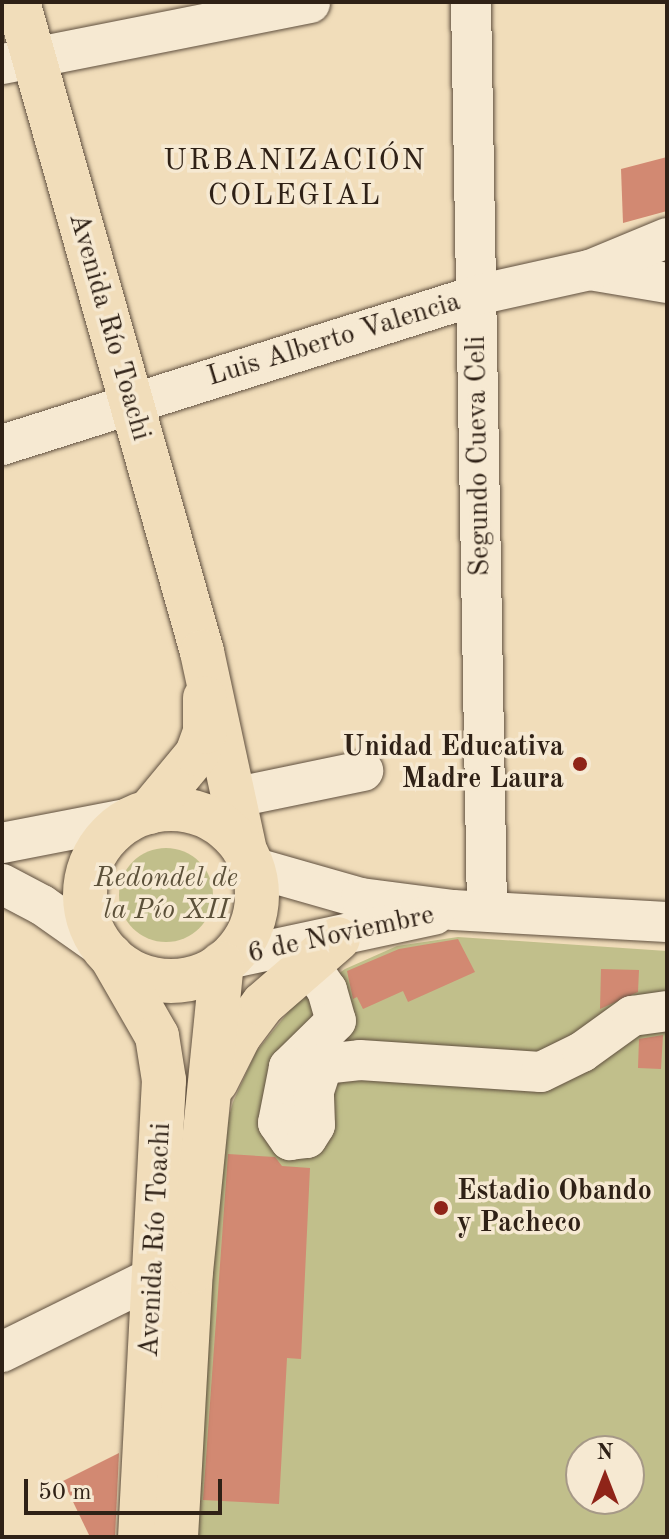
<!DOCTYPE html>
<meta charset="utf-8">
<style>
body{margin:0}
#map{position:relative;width:669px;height:1539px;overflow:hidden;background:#f1ddba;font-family:"Old Standard TT",serif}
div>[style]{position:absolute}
.green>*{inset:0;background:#c1bf8b}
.round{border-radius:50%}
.building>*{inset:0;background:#d28972}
.roads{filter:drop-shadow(0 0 2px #60503f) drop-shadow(0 0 2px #60503f)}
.minor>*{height:40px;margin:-20px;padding:0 20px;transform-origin:20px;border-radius:20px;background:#f6e9d2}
.major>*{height:44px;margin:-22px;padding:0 22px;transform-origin:22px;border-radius:22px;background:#f1ddba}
.major>.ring{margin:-22px;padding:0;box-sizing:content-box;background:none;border:44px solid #f1ddba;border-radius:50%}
.dots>*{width:22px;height:22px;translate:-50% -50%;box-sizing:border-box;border:4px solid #f6e9d2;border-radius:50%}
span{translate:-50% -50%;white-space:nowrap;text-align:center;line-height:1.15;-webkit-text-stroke:7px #f6e9d2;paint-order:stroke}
.street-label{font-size:28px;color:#2f2116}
.poi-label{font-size:28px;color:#2f2116;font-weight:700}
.right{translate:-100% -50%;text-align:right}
.left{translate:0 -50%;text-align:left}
.park-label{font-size:28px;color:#5b5039;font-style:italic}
.neighbourhood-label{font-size:30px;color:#2f2116;letter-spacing:2px}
.frame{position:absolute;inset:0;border:4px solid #2f2116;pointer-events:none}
.north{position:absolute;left:565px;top:1435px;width:80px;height:80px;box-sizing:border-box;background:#f6e9d2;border:2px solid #a69987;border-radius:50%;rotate:0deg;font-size:22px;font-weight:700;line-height:32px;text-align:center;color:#2f2116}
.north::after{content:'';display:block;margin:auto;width:28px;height:36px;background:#8f2418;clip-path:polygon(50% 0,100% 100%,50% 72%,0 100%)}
.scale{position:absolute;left:24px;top:1479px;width:198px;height:36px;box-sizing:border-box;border:4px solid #2f2116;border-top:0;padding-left:10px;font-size:24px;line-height:28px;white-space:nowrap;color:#2f2116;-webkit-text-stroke:6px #f6e9d2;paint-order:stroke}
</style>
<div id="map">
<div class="green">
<i class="round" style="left:119px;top:848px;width:94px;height:94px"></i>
<i style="clip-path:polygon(evenodd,458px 937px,667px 951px,667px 1537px,199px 1537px,195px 1524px,219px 1152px,233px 1102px,256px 1052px,293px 1006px,345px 969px,397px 946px,458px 937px,581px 1451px,629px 1451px,629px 1499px,581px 1499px,581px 1451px)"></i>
</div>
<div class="building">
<i style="clip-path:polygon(667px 157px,667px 211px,623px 223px,621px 169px)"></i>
<i style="clip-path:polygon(458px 939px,475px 972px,408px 1002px,403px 991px,363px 1009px,357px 997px,353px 999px,347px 971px,399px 949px)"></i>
<i style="clip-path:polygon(601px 969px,639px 970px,638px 992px,600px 1009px)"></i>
<i style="clip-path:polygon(663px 1035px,661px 1069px,638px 1068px,639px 1039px)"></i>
<i style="clip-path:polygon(228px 1154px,275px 1157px,282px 1166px,310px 1168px,301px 1359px,287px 1358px,279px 1504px,203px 1500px)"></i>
<i style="clip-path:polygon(119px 1453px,115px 1537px,90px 1537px,63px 1481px)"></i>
</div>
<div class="roads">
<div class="minor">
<i style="left:471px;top:2px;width:909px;rotate:88.99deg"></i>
<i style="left:2px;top:64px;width:314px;rotate:-11.2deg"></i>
<i style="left:590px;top:270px;width:78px;rotate:9.6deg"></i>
<i style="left:2px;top:445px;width:498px;rotate:-17.5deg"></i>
<i style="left:477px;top:295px;width:116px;rotate:-12.5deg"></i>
<i style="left:590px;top:270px;width:83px;rotate:-22.6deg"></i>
<i style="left:237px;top:797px;width:129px;rotate:-11.7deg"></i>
<i style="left:2px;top:843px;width:136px;rotate:-11deg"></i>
<i style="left:252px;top:867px;width:113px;rotate:15.9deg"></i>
<i style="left:361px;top:898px;width:93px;rotate:7.4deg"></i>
<i style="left:453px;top:910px;width:214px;rotate:3.2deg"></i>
<i style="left:2px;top:884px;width:45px;rotate:27.7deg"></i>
<i style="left:42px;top:905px;width:78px;rotate:35.1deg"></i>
<i style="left:228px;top:959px;width:211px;rotate:-12.1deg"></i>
<i style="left:308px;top:963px;width:33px;rotate:55deg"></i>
<i style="left:327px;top:990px;width:32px;rotate:74deg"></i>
<i style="left:336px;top:1021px;width:66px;rotate:135.6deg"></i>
<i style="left:289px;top:1067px;width:57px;rotate:101.1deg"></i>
<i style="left:278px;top:1123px;width:21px;rotate:55deg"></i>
<i style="left:290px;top:1140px;width:17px;rotate:-7deg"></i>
<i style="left:307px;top:1138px;width:15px;rotate:-58deg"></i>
<i style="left:315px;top:1125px;width:34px;rotate:-92deg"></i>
<i style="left:314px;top:1091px;width:28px;rotate:-72deg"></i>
<i style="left:323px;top:1064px;width:37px;rotate:-6deg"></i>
<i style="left:360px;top:1060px;width:181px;rotate:3.8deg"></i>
<i style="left:541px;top:1072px;width:46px;rotate:-26deg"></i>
<i style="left:582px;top:1052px;width:62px;rotate:-35.8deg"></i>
<i style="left:632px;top:1016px;width:35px;rotate:-8deg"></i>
<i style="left:2px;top:1352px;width:172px;rotate:-26.3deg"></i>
</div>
<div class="major">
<i style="left:18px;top:2px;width:676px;rotate:74.19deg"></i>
<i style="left:202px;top:652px;width:204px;rotate:77.8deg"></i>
<i class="ring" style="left:85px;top:809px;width:128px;height:128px"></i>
<i style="left:149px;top:812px;width:75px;rotate:-50.4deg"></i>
<i style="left:197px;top:754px;width:23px;rotate:-70deg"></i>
<i style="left:205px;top:732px;width:34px;rotate:-90deg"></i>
<i style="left:111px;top:956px;width:92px;rotate:60.1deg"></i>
<i style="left:157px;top:1036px;width:45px;rotate:81deg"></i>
<i style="left:164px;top:1080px;width:458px;rotate:93deg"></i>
<i style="left:216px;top:1082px;width:51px;rotate:-63.4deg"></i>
<i style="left:239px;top:1036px;width:40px;rotate:-53deg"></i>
<i style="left:263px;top:1004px;width:99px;rotate:-40.9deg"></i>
<i style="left:176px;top:1537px;width:265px;rotate:-86.8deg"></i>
<i style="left:191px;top:1272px;width:310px;rotate:-84.3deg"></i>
</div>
</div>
<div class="dots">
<i style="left:580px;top:764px;background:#8f2418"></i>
<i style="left:441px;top:1208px;background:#8f2418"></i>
</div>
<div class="street-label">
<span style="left:109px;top:327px;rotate:74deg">Avenida Río Toachi</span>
<span style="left:334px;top:340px;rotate:-17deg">Luis Alberto Valencia</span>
<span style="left:479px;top:456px;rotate:-91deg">Segundo Cueva Celi</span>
<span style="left:341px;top:935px;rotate:-12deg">6 de Noviembre</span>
<span style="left:156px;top:1240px;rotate:-87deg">Avenida Río Toachi</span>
</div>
<div class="poi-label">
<span class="right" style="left:564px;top:764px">Unidad Educativa<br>Madre Laura</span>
<span class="left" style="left:457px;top:1208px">Estadio Obando<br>y Pacheco</span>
</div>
<div class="park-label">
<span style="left:166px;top:895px">Redondel de<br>la Pío XII</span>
</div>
<div class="neighbourhood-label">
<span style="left:295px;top:178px">URBANIZACIÓN<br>COLEGIAL</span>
</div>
<div class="frame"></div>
<div class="north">N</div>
<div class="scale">50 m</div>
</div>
